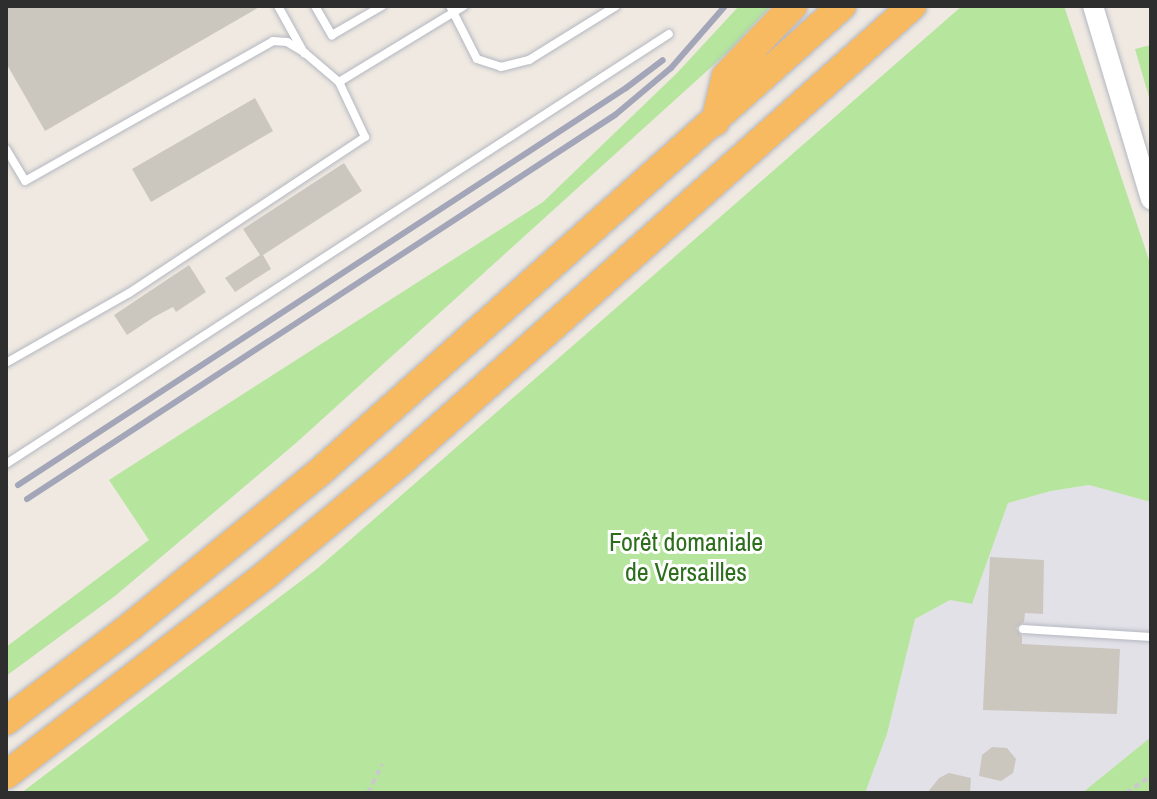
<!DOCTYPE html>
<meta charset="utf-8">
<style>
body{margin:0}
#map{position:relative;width:1157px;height:799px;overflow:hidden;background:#efe9e1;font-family:"Archivo Narrow",sans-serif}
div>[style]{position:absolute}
.industrial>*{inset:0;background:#e3e1e8}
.green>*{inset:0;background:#b6e59e}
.building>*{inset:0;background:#cbc7bf}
.path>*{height:4px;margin-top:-2px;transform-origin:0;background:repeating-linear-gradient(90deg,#c9c9c9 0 6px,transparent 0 10px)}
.roads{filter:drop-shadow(0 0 2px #b4b7c1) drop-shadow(0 0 2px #b4b7c1)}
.service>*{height:8px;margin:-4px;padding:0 4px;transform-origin:4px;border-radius:4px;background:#fff}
.tertiary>*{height:20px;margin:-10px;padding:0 10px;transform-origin:10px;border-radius:10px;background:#fff}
.trunk>*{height:28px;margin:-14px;padding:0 14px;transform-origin:14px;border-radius:14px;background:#f8ba60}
.rail>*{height:6px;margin:-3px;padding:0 3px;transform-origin:3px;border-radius:3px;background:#a3a6b8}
span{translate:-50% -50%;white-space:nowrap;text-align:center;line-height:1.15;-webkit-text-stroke:6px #fff;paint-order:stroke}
.park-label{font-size:26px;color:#2c6e1b}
.frame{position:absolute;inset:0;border:8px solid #2e2e2e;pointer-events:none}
</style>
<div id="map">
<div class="industrial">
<i style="clip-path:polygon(1089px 485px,1151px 502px,1151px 737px,1082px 793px,865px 793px,887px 734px,915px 619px,950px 600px,972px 604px,1008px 503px,1051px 491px)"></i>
</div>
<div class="green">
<i style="clip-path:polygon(739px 6px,771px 6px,729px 51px,296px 443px,115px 596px,6px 676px,6px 647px,149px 540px,109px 480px,543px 202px,677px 73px)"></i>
<i style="clip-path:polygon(962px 6px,1064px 6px,1151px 266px,1151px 502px,1089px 485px,1051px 491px,1008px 503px,972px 604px,950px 600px,915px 619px,887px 734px,865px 793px,21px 793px,318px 568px)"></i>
<i style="clip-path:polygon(1151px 45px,1151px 104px,1135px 49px)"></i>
<i style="clip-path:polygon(1151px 737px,1151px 793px,1082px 793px)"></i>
</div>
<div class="building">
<i style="clip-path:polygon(6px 6px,261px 6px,45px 131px,6px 63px)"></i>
<i style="clip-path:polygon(255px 98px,273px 131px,151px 202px,132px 169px)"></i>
<i style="clip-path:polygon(344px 163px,362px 191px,263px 255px,271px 269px,235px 292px,225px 278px,260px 255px,243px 229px)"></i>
<i style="clip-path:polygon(189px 265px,206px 292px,176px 312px,173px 307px,154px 317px,127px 335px,114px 315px)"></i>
<i style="clip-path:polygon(990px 557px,1044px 560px,1043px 614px,1025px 613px,1024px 622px,1016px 628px,1022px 636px,1022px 644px,1120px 649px,1117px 714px,983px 710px)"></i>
<i style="clip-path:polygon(992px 747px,1007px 748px,1016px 759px,1013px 773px,1001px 781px,979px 776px,982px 755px)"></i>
<i style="clip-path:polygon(949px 773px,971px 778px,970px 793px,927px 793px,939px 778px)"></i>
</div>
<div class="path">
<i style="left:368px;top:793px;width:32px;rotate:-64deg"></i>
<i style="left:1126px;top:793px;width:30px;rotate:-34deg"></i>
</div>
<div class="roads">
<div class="service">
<i style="left:278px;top:6px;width:54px;rotate:61deg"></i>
<i style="left:315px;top:6px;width:34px;rotate:60deg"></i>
<i style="left:332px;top:35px;width:58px;rotate:-30.1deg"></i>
<i style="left:450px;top:6px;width:59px;rotate:63deg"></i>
<i style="left:477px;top:59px;width:25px;rotate:18deg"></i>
<i style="left:501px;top:67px;width:29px;rotate:-14deg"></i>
<i style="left:529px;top:60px;width:102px;rotate:-31.8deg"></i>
<i style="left:339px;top:82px;width:146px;rotate:-31.3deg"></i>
<i style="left:6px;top:149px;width:37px;rotate:59deg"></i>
<i style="left:25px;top:181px;width:285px;rotate:-29.4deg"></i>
<i style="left:273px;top:41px;width:14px;rotate:4deg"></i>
<i style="left:287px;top:42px;width:21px;rotate:31deg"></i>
<i style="left:305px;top:53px;width:45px;rotate:40.5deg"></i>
<i style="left:339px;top:82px;width:61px;rotate:64.7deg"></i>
<i style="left:365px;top:137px;width:283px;rotate:146.5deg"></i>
<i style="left:129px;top:293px;width:142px;rotate:150.4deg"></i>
<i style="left:6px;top:464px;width:790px;rotate:-32.97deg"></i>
<i style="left:1023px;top:629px;width:128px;rotate:3.6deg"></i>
</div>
<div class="tertiary">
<i style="left:1093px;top:6px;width:202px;rotate:73.3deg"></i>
</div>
<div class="trunk">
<i style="left:715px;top:122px;width:47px;rotate:-76.6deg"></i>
<i style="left:726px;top:76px;width:97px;rotate:-46.3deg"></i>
<i style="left:6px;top:721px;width:157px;rotate:-37.2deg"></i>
<i style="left:131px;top:626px;width:245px;rotate:-39.2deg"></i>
<i style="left:321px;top:471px;width:698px;rotate:-41.75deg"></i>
<i style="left:6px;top:775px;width:331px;rotate:-37.6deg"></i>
<i style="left:268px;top:573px;width:173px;rotate:-39.8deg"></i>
<i style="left:401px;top:462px;width:685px;rotate:-41.74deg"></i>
</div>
</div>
<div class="rail">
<i style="left:18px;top:485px;width:726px;rotate:-33.14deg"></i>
<i style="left:626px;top:88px;width:46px;rotate:-37.1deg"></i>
<i style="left:27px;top:499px;width:702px;rotate:-33.15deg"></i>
<i style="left:615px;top:115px;width:73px;rotate:-40deg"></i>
<i style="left:671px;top:68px;width:82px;rotate:-48.9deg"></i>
</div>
<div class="park-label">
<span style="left:686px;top:557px">Forêt domaniale<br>de Versailles</span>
</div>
<div class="frame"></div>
</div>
